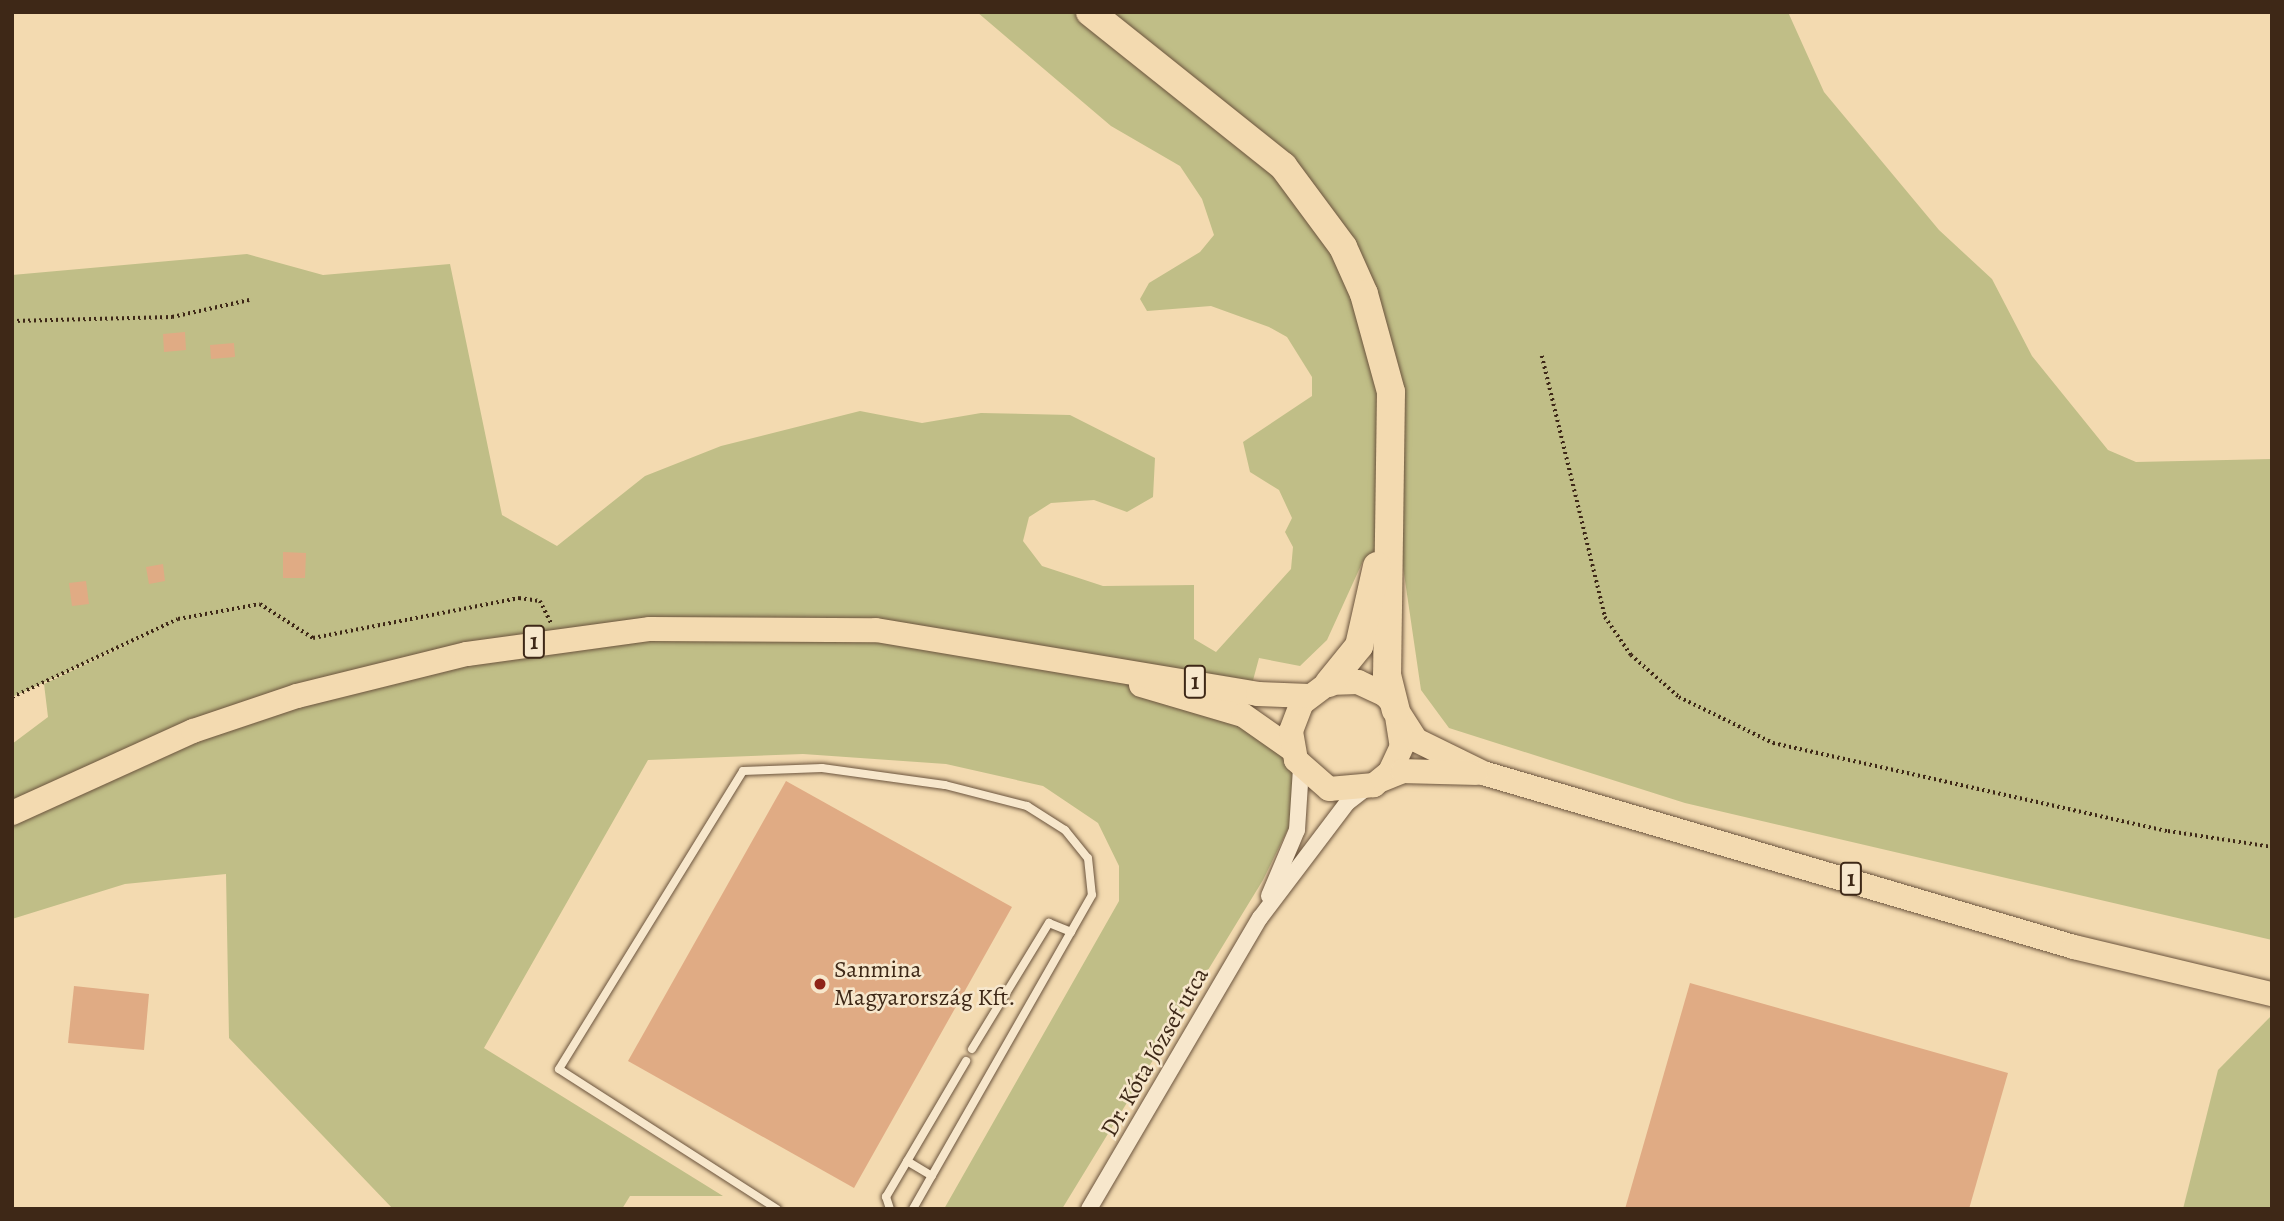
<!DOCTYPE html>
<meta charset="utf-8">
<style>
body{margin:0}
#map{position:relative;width:2284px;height:1221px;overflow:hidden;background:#f3dab0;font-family:Alegreya,serif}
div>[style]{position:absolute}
.green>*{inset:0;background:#c0be87}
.building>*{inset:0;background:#e0ab84}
.path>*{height:3.5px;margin-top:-1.75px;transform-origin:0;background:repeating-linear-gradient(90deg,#3e2817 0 2px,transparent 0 5.5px)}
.roads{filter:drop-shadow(0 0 2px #6b543d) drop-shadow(0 0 2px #6b543d)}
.service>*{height:8px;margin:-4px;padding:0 4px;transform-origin:4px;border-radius:4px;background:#f7e7cc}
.minor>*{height:16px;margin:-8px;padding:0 8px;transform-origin:8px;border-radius:8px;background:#f7e7cc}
.primary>*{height:24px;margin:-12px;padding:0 12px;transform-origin:12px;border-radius:12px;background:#f3dab0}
.motorway>*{height:28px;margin:-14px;padding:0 14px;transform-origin:14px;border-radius:14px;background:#f3dab0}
.dots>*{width:19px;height:19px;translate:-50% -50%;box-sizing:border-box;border:4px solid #f7e7cc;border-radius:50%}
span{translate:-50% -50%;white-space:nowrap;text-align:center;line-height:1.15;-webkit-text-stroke:5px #f7e7cc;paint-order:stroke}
.shield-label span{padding:2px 5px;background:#f7e7cc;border:2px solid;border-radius:5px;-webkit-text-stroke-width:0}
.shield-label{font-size:23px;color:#3e2817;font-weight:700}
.poi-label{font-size:24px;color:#3e2817}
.left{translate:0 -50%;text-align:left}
.street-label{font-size:24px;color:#3e2817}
.frame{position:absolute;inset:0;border:14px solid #3e2817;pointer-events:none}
</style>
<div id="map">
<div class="green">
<i style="clip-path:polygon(977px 12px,1788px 12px,1824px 92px,1939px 230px,1992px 279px,2032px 356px,2108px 450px,2136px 462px,2272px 459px,2272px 940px,1685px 803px,1449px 728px,1421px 690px,1402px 560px,1363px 561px,1327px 640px,1300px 666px,1259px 658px,1244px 714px,1296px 771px,1291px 823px,1263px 880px,1062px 1209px,944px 1209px,1119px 901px,1119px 866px,1098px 823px,1043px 786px,946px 764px,803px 754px,648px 760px,484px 1048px,723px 1196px,630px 1196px,622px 1209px,393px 1209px,229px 1038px,226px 874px,125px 884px,12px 919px,12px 744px,48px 717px,44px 684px,160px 629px,12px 697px,12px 275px,247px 254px,323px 275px,450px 264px,502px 515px,557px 546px,645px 476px,721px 446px,860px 411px,922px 423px,981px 413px,1070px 415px,1155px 458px,1153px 497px,1127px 512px,1094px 500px,1051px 503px,1029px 517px,1023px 541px,1042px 566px,1103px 586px,1194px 585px,1194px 639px,1216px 652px,1291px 569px,1293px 547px,1285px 532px,1292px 518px,1279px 490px,1250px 472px,1243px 442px,1312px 396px,1312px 377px,1287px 337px,1269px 327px,1211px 306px,1147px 311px,1140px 299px,1149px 283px,1200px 252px,1214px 235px,1202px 199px,1180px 166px,1111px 126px)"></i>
<i style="clip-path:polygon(2272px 1015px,2272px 1209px,2183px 1209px,2218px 1070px)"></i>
</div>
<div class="building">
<i style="clip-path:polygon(185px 332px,186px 350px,164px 352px,163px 334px)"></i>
<i style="clip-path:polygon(234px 343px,235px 357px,211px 359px,210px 345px)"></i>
<i style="clip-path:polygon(283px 552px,306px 553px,305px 578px,283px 578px)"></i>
<i style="clip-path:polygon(163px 564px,165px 581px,149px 584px,146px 567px)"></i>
<i style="clip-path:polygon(86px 581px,89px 604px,72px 606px,69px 583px)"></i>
<i style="clip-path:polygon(786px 781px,1012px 907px,854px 1188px,628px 1061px)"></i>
<i style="clip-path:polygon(1690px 983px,2008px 1073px,1969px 1209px,1625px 1209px)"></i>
<i style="clip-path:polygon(74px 986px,149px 994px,144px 1050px,68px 1043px)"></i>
</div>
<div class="path">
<i style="left:12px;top:321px;width:160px;rotate:-1.4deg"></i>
<i style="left:172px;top:317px;width:79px;rotate:-12.4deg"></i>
<i style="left:1542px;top:356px;width:268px;rotate:76.4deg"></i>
<i style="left:1605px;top:617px;width:46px;rotate:55.6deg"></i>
<i style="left:1631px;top:655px;width:64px;rotate:41.2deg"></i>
<i style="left:1679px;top:697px;width:105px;rotate:26.1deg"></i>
<i style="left:1773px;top:743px;width:405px;rotate:12.6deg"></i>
<i style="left:2168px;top:831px;width:105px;rotate:8.7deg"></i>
<i style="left:12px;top:697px;width:183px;rotate:-25.2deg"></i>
<i style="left:178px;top:619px;width:83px;rotate:-10.4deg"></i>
<i style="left:260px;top:604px;width:63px;rotate:32.7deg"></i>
<i style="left:313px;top:638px;width:210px;rotate:-11deg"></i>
<i style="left:519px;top:598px;width:21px;rotate:8deg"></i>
<i style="left:540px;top:601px;width:25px;rotate:63deg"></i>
</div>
<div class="roads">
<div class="service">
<i style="left:972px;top:1049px;width:148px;rotate:-58.6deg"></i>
<i style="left:1049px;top:923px;width:24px;rotate:22deg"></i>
<i style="left:907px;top:1161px;width:29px;rotate:31deg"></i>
<i style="left:777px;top:1209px;width:259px;rotate:-147.3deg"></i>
<i style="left:559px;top:1069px;width:350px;rotate:-58.3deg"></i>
<i style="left:743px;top:771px;width:79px;rotate:-2.2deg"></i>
<i style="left:822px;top:768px;width:124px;rotate:7.9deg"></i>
<i style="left:945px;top:785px;width:85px;rotate:14.4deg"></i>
<i style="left:1027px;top:806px;width:45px;rotate:32.3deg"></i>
<i style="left:1065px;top:830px;width:36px;rotate:51deg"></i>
<i style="left:1088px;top:858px;width:37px;rotate:84deg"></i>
<i style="left:1092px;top:895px;width:361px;rotate:119.7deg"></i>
<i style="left:890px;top:1209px;width:13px;rotate:-108deg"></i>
<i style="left:886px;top:1197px;width:158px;rotate:-59.5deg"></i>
</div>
<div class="minor">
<i style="left:1269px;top:896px;width:72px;rotate:-67deg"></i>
<i style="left:1297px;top:830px;width:62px;rotate:-86.3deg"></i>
<i style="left:1089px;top:1209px;width:338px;rotate:-59.6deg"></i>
<i style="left:1260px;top:918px;width:144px;rotate:-52.9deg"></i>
<i style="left:1347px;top:803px;width:23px;rotate:-38deg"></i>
</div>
<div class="primary">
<i style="left:1141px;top:685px;width:106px;rotate:16.4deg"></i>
<i style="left:1243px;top:715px;width:61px;rotate:35deg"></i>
<i style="left:1396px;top:710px;width:36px;rotate:81deg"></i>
<i style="left:1402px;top:746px;width:29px;rotate:115deg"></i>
<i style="left:1390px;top:772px;width:21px;rotate:141deg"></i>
<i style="left:1374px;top:785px;width:45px;rotate:174.9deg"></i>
<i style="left:1329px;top:789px;width:44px;rotate:-138.7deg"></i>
<i style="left:1296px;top:760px;width:29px;rotate:-100deg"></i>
<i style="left:1291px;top:731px;width:30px;rotate:-69deg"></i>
<i style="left:1302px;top:703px;width:34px;rotate:-37deg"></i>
<i style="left:1329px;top:683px;width:29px;rotate:-2deg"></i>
<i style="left:1358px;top:682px;width:29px;rotate:25deg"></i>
<i style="left:1384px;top:694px;width:10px;rotate:45deg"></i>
<i style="left:1391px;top:701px;width:46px;rotate:57.3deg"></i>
<i style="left:1416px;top:740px;width:75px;rotate:26.2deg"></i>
<i style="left:1483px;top:773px;width:616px;rotate:16.41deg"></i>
<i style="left:2074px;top:947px;width:204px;rotate:13.4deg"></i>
<i style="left:1383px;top:779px;width:22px;rotate:-22deg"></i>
<i style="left:1403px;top:771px;width:73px;rotate:1.6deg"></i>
<i style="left:12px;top:813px;width:199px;rotate:-24.4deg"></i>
<i style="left:193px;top:731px;width:110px;rotate:-18.6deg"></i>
<i style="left:297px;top:696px;width:175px;rotate:-13.9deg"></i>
<i style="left:467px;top:654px;width:185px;rotate:-7.8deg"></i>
<i style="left:650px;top:629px;width:226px;rotate:0.3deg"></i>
<i style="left:876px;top:630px;width:387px;rotate:9.5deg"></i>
<i style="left:1258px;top:694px;width:51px;rotate:2.2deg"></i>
</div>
<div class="motorway">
<i style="left:1090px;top:12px;width:247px;rotate:38.6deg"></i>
<i style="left:1283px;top:166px;width:101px;rotate:53.5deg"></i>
<i style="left:1343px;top:247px;width:51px;rotate:65.9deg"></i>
<i style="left:1364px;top:294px;width:102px;rotate:74.6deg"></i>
<i style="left:1391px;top:392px;width:283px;rotate:90.8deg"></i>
<i style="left:1387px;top:675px;width:36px;rotate:76deg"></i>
<i style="left:1329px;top:683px;width:48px;rotate:-51deg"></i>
<i style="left:1359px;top:646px;width:82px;rotate:-77.3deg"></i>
</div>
</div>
<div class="dots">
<i style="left:820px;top:984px;background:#8f2418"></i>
</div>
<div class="shield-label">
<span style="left:534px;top:642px">1</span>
<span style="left:1195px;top:682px">1</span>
<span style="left:1851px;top:879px">1</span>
</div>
<div class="poi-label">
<span class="left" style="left:834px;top:984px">Sanmina<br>Magyarország Kft.</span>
</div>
<div class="street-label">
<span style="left:1155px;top:1052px;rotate:-60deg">Dr. Kóta József utca</span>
</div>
<div class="frame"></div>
</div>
